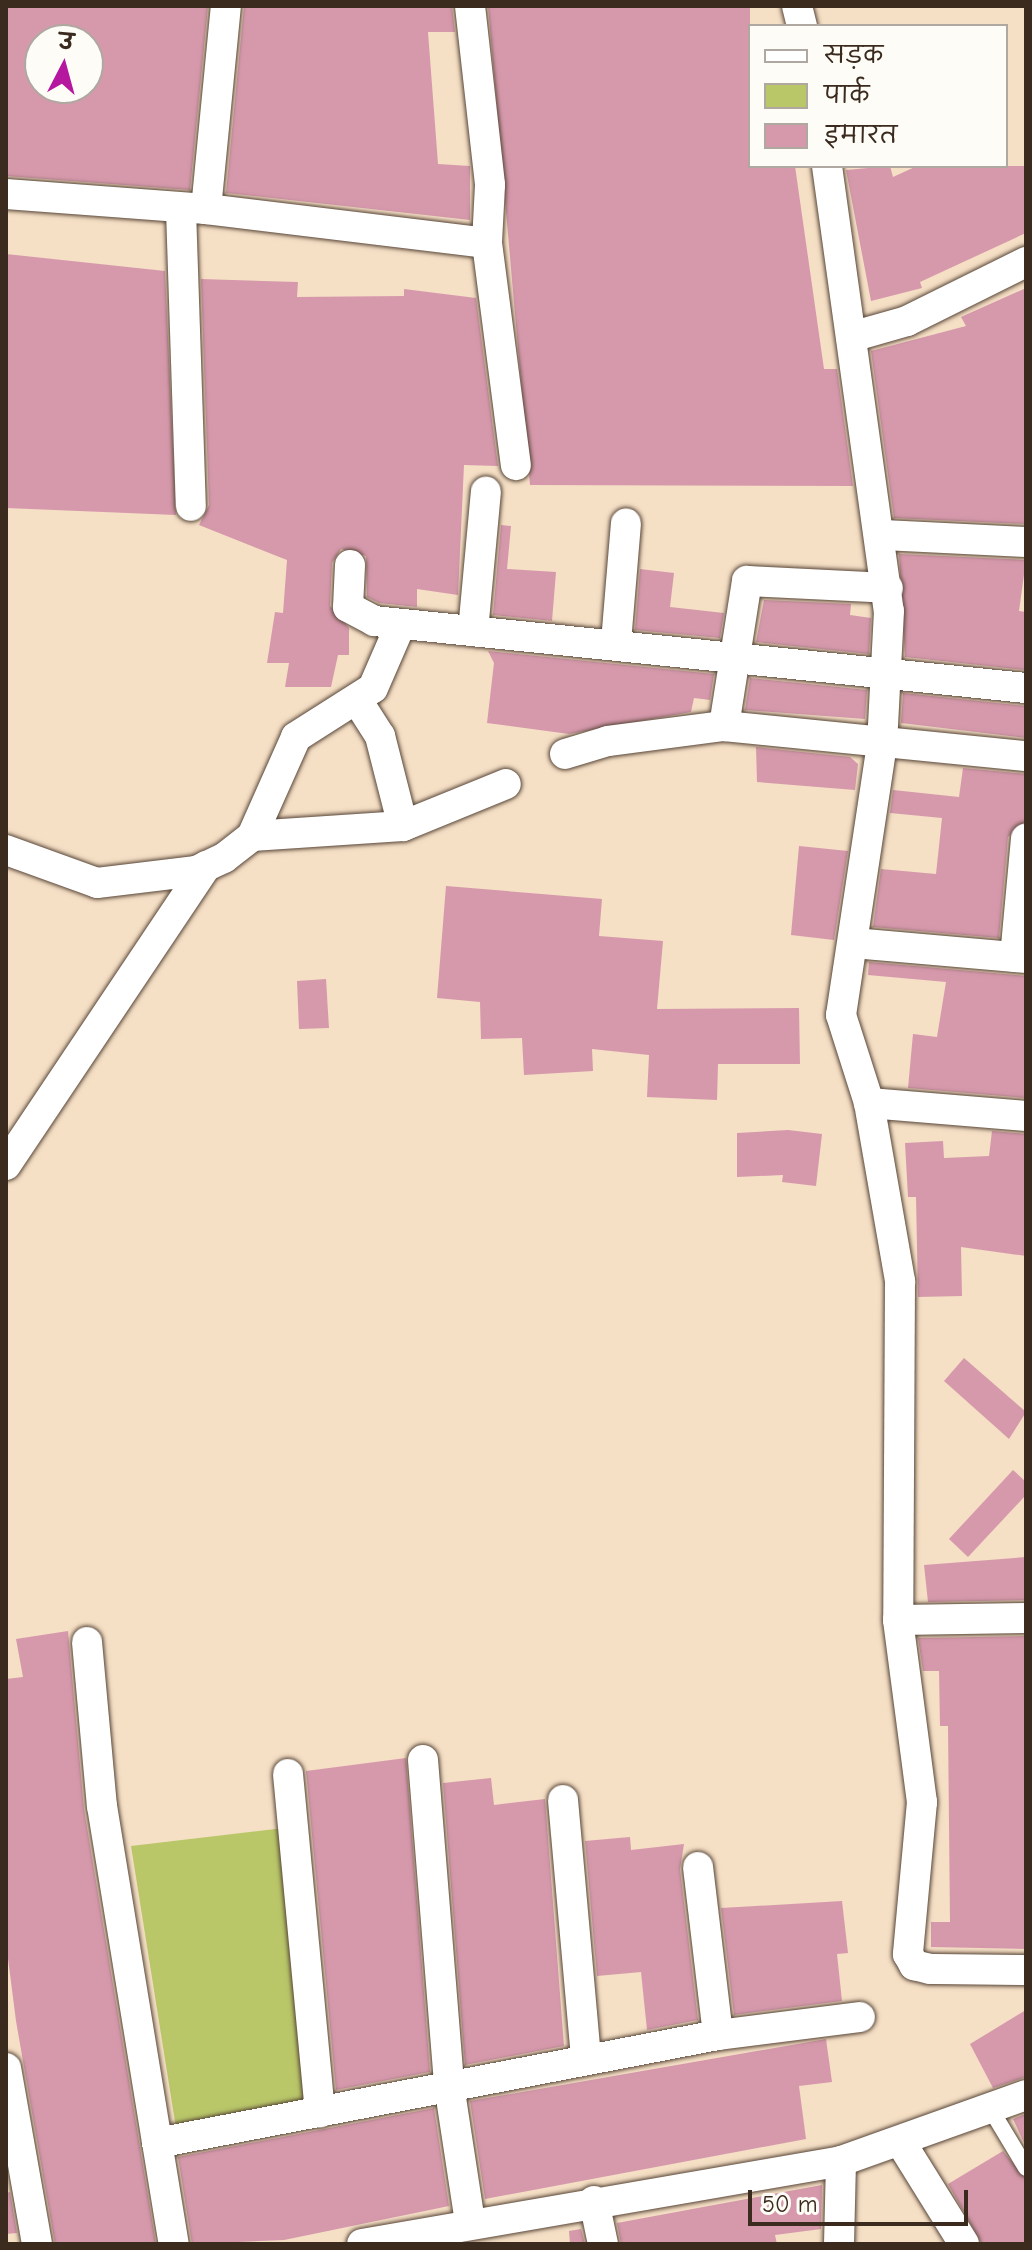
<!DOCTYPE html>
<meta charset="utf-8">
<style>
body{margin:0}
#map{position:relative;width:1032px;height:2250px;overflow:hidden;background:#f5dfc5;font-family:"Comic Neue","Playpen Sans Deva",sans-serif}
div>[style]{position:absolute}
.green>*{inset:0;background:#b9c769}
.building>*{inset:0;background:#d699ac}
.roads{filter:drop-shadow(0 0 2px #574537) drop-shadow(0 0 2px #574537)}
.service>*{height:16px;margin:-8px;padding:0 8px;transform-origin:8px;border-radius:8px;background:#fff}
.minor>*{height:30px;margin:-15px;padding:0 15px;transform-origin:15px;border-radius:15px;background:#fff}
span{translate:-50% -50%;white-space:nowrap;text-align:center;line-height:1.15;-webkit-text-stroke:6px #fdfcf7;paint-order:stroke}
.frame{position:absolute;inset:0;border:8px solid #3b2a1e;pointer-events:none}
.legend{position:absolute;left:748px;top:24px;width:260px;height:144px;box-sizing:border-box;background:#fdfcf7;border:2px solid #afa8a0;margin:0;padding:10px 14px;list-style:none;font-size:24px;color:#3b2a1e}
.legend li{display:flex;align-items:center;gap:16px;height:40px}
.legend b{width:40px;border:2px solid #afa8a0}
.north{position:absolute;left:24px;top:24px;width:80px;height:80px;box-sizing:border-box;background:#fdfcf7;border:2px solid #afa8a0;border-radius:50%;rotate:6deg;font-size:22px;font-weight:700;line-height:32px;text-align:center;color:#3b2a1e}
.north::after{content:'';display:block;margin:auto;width:28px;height:36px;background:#b5179e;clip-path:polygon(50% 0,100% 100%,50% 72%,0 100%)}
.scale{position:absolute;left:748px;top:2190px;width:220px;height:36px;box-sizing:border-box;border:4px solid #3b2a1e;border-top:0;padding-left:10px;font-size:24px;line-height:28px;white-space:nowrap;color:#3b2a1e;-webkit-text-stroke:6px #fdfcf7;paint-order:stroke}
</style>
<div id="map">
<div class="green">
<i style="clip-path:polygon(284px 1828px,310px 2111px,176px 2128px,131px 1846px)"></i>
</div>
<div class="building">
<i style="clip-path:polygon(evenodd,6px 6px,208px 6px,190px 190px,6px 176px,6px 6px,40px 40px,88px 40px,88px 88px,40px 88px,40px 40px)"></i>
<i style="clip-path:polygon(244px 6px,452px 6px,455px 32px,428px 32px,438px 164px,470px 166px,470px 220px,226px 193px)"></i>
<i style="clip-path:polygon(488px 6px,750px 6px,750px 166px,795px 166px,824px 369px,837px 369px,853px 486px,530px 485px)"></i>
<i style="clip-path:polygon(890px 166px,893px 177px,917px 166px,1026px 166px,1026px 233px,920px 282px,922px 288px,871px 301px,846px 170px)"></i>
<i style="clip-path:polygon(6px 254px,165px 271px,176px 515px,6px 508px)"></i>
<i style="clip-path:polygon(201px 279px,298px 282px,297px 297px,404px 296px,404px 289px,476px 298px,498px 466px,464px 465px,458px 595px,417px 589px,417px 607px,379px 603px,367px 597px,366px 556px,341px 549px,332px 563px,330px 606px,349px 628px,349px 655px,338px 655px,331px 687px,285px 687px,289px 663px,267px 663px,275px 612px,283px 613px,287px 560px,199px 525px,209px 505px)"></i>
<i style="clip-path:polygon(1026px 288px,1026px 524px,894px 518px,871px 351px,966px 326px,961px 317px)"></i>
<i style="clip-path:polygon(501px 525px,511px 526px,507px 569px,556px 572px,552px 621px,493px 615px)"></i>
<i style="clip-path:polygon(899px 554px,1026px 560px,1019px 611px,1026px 612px,1026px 670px,905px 657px)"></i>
<i style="clip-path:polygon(640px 569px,674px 573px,670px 607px,724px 613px,720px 638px,635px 630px)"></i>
<i style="clip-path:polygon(764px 600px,851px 604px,850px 615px,871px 618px,869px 654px,756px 642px)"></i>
<i style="clip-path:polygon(488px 651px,714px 674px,710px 700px,694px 698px,691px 712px,569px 734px,487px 723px,494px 663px)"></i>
<i style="clip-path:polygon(750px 678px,867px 690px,865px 719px,745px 710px)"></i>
<i style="clip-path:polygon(903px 693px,1026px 706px,1026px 738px,901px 723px)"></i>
<i style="clip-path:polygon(756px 747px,850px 757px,858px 764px,855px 790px,757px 782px)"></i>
<i style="clip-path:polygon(963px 768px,1026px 774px,1026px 821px,1008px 837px,999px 938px,873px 927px,881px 869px,936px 874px,942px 818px,890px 813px,893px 790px,959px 797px)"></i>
<i style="clip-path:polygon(799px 846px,848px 851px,834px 940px,791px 935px)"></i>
<i style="clip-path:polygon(446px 886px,602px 899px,599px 936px,663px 941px,657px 1009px,799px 1008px,800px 1064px,718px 1064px,717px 1100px,647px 1097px,649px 1055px,592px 1049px,593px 1071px,524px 1075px,522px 1038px,481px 1039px,480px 1002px,437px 998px)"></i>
<i style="clip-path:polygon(869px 962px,1026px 976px,1026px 1098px,908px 1088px,913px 1034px,937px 1037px,946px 982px,868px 975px)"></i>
<i style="clip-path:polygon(326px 979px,329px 1028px,299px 1029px,297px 981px)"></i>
<i style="clip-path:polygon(788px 1130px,822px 1134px,816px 1186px,782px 1182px,783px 1175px,737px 1177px,737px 1133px)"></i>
<i style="clip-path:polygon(992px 1131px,1026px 1134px,1026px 1256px,961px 1247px,962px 1296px,918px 1297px,916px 1197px,908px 1197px,905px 1143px,943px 1141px,944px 1158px,989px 1156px)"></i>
<i style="clip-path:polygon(964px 1358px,1026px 1412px,1009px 1439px,944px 1381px)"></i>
<i style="clip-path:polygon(1013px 1470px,1026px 1482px,1026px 1495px,968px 1557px,949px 1539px)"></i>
<i style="clip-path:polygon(1026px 1557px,1026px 1600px,928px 1602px,924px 1565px)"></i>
<i style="clip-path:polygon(68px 1631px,84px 1809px,156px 2244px,55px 2244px,16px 2021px,6px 1943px,6px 1679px,23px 1677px,16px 1639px)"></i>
<i style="clip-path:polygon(1026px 1636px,1026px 1949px,931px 1947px,931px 1922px,950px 1922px,948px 1726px,940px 1726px,939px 1671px,923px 1671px,918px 1638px)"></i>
<i style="clip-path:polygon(406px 1758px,430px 2072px,336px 2090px,306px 1771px)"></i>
<i style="clip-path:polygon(491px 1778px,494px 1805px,545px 1799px,564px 2046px,465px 2065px,443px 1783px)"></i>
<i style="clip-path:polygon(630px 1837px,631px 1850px,684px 1844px,680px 1869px,698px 2020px,647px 2030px,641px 1972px,597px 1976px,585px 1841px)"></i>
<i style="clip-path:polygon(842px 1901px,848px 1953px,837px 1954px,842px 2001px,734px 2015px,721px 1908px)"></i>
<i style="clip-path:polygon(1026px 2010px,1026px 2077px,993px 2088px,970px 2044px)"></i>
<i style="clip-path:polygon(826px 2039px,832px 2082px,799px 2086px,806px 2139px,485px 2199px,470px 2101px)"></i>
<i style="clip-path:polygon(434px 2108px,449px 2206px,284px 2240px,192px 2244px,178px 2157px)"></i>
<i style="clip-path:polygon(1026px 2114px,1026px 2147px,1013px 2119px)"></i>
<i style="clip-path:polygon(1003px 2151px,1026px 2179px,1026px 2244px,982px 2244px,948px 2184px)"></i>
<i style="clip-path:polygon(822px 2185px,821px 2229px,775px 2235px,777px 2244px,621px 2244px,617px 2223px)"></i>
<i style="clip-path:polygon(10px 2192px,17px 2233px,6px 2234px,6px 2193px)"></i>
<i style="clip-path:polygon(581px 2229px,585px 2244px,570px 2244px,569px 2231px)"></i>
</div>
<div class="roads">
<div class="service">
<i style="left:990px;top:2108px;width:70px;rotate:59deg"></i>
</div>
<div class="minor">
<i style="left:470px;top:6px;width:180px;rotate:83.6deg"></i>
<i style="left:490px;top:185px;width:58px;rotate:93deg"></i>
<i style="left:487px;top:243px;width:224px;rotate:82.6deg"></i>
<i style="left:797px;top:6px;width:21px;rotate:76deg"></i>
<i style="left:827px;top:166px;width:449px;rotate:82.1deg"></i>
<i style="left:889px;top:611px;width:133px;rotate:93deg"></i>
<i style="left:882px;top:744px;width:274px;rotate:98.6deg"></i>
<i style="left:841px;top:1015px;width:92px;rotate:72.3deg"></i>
<i style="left:869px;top:1103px;width:181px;rotate:80.1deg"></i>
<i style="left:900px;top:1281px;width:339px;rotate:90.3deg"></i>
<i style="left:6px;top:194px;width:201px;rotate:4.3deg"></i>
<i style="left:206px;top:209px;width:283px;rotate:6.9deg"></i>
<i style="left:206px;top:209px;width:204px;rotate:-84.4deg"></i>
<i style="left:181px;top:210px;width:296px;rotate:88.1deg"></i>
<i style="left:851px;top:337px;width:58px;rotate:-15.9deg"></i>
<i style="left:907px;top:321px;width:133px;rotate:-26.4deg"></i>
<i style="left:883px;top:535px;width:143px;rotate:2.8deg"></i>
<i style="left:350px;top:565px;width:42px;rotate:92.7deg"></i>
<i style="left:348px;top:607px;width:30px;rotate:28deg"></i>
<i style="left:374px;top:621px;width:655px;rotate:5.87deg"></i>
<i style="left:473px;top:631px;width:140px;rotate:-84.7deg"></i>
<i style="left:616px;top:642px;width:119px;rotate:-85.2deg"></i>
<i style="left:357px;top:700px;width:43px;rotate:57.4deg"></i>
<i style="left:380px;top:736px;width:93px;rotate:75.7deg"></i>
<i style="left:724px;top:726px;width:147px;rotate:-81deg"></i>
<i style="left:747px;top:581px;width:141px;rotate:2.8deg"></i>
<i style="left:565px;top:754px;width:45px;rotate:-16.8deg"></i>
<i style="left:608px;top:741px;width:117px;rotate:-7.4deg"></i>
<i style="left:724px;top:726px;width:303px;rotate:5.7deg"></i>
<i style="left:252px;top:836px;width:151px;rotate:-3.8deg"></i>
<i style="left:403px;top:826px;width:111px;rotate:-22.2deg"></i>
<i style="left:6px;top:850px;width:97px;rotate:19.9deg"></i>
<i style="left:97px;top:883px;width:100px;rotate:-6.9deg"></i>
<i style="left:196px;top:871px;width:31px;rotate:-25deg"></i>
<i style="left:224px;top:858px;width:36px;rotate:-38deg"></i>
<i style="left:252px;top:836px;width:108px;rotate:-66deg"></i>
<i style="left:296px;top:737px;width:91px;rotate:-32.5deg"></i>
<i style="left:373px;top:688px;width:68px;rotate:-66.5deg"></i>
<i style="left:854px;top:943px;width:173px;rotate:5deg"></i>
<i style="left:1015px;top:957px;width:119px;rotate:-84.7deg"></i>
<i style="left:869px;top:1103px;width:158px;rotate:4.7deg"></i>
<i style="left:6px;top:1165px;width:360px;rotate:-56.2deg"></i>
<i style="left:1026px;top:1618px;width:128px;rotate:179.1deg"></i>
<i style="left:898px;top:1620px;width:184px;rotate:82.5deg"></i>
<i style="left:922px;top:1802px;width:153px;rotate:95.3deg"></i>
<i style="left:908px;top:1954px;width:13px;rotate:61deg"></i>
<i style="left:914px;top:1965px;width:16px;rotate:14deg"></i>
<i style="left:930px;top:1969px;width:96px;rotate:0.6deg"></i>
<i style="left:87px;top:1642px;width:165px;rotate:84.8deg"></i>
<i style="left:102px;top:1806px;width:444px;rotate:80.7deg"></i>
<i style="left:423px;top:1760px;width:326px;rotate:85.4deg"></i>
<i style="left:449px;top:2085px;width:140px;rotate:81.3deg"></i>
<i style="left:288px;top:1774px;width:340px;rotate:84.6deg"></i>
<i style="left:563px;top:1800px;width:260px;rotate:84.9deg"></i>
<i style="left:698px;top:1867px;width:169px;rotate:83.2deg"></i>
<i style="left:6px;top:2068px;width:179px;rotate:80deg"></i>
<i style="left:900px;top:2141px;width:121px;rotate:58.1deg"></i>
<i style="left:157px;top:2143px;width:571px;rotate:-10.9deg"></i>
<i style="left:718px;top:2035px;width:143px;rotate:-7.2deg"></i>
<i style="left:594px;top:2201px;width:44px;rotate:78.2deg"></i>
<i style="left:362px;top:2244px;width:486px;rotate:-9.8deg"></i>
<i style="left:841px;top:2161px;width:196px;rotate:-19.6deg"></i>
<i style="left:839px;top:2244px;width:83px;rotate:-88.6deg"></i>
</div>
</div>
<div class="frame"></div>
<ul class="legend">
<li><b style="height:10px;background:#fff"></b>सड़क</li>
<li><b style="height:22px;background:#b9c769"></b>पार्क</li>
<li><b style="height:22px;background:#d699ac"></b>इमारत</li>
</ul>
<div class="north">उ</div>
<div class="scale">50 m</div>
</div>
